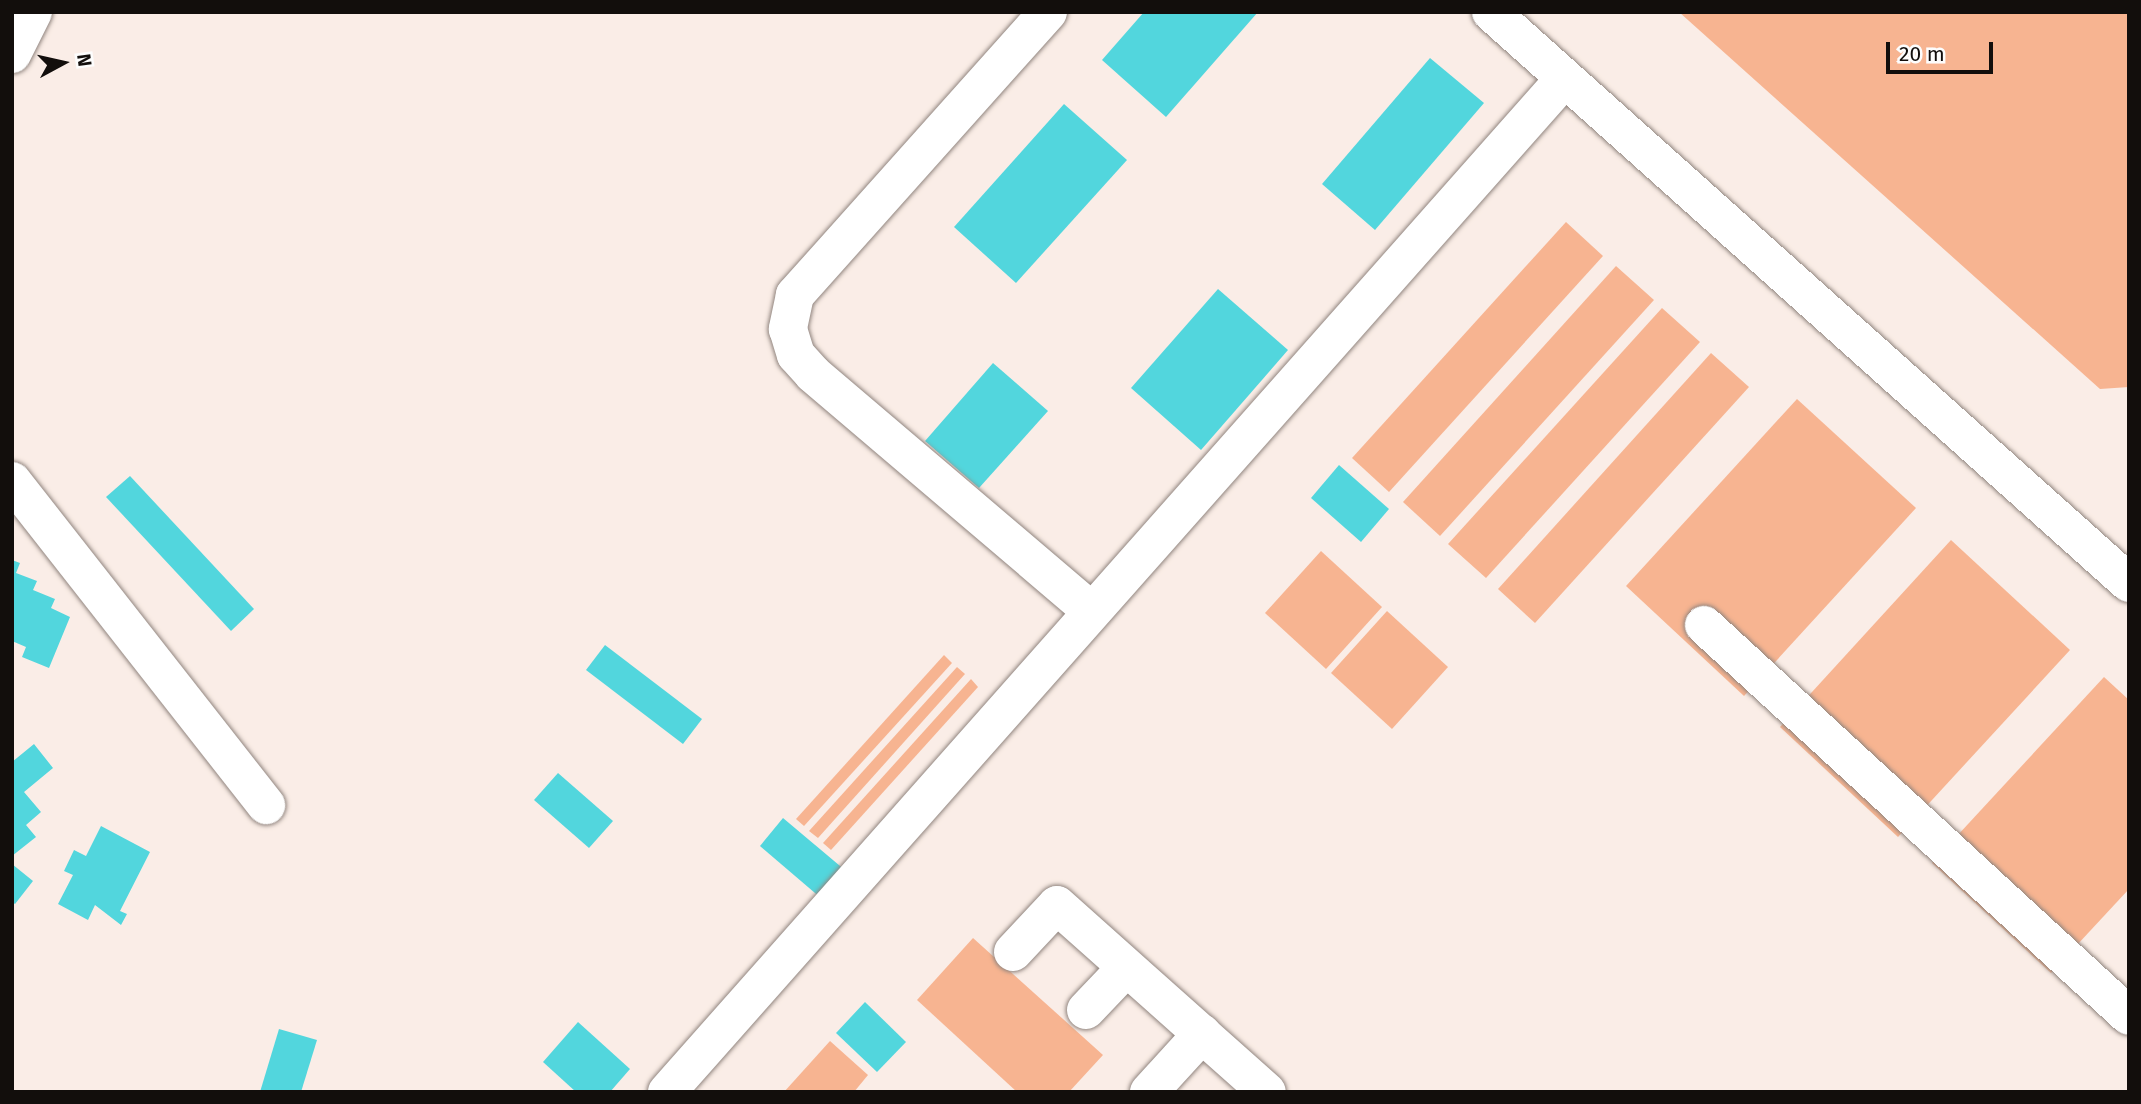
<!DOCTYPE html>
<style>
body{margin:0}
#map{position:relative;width:2141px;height:1104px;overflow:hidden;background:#faede7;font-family:"Fira Sans",sans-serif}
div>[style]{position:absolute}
.water>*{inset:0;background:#f7b491}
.building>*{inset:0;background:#52d6dd}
.roads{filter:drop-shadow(0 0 2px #91857f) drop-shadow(0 0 2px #91857f)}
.minor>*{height:38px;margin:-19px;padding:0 19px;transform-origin:19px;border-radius:19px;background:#fff}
span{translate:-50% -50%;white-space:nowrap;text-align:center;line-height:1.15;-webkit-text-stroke:5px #fdfdfd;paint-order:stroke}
.frame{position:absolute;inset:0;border:14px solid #120e0c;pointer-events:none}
.north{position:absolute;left:28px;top:28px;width:70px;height:70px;-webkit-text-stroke:5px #fdfdfd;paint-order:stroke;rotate:82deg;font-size:19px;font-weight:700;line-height:28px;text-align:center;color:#120e0c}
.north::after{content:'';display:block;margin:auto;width:24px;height:32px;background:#120e0c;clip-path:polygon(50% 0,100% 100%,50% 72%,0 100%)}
.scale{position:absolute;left:1886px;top:42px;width:107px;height:32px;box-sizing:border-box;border:4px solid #120e0c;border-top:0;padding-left:9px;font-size:21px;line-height:24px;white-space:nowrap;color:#120e0c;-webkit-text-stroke:5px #fdfdfd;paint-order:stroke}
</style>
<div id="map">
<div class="water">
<i style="clip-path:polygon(1679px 12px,2129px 12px,2129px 387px,2100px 389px)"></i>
<i style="clip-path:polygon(1566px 222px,1603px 256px,1389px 492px,1352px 458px)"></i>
<i style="clip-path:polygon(1616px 266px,1654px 300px,1440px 536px,1403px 502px)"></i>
<i style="clip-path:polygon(1662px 308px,1700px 342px,1486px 578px,1448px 544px)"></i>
<i style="clip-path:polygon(1711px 353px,1749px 387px,1535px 623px,1498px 589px)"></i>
<i style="clip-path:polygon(1797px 399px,1916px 508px,1744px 696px,1626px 586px)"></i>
<i style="clip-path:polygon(1951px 540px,2070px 650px,1898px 837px,1780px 727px)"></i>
<i style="clip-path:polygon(1321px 551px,1382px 607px,1326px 669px,1265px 613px)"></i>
<i style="clip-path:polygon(1387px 611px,1448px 667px,1392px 729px,1331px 673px)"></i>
<i style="clip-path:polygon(944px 655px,952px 663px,804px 826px,796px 819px)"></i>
<i style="clip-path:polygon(957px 667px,965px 674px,818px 838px,809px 831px)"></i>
<i style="clip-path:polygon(2104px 677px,2129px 700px,2129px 889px,2051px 973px,1932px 863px)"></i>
<i style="clip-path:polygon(971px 679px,978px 687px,831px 850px,823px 843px)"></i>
<i style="clip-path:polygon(973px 938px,1103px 1055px,1069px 1092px,1017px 1092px,917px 1000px)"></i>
<i style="clip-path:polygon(830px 1041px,868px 1075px,854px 1092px,784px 1092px)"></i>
</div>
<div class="building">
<i style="clip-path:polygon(1144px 12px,1258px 12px,1166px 117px,1102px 60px)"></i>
<i style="clip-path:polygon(1430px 58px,1484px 103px,1375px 230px,1322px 184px)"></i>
<i style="clip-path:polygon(1064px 104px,1127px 160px,1016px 283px,954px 227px)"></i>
<i style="clip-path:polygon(1218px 289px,1288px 350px,1201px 450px,1131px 388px)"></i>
<i style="clip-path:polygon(993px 363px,1048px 411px,979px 488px,925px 441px)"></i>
<i style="clip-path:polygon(1339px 465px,1389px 509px,1361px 542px,1311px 498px)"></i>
<i style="clip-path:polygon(130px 476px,254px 609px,231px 631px,106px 497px)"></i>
<i style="clip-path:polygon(12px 560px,20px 563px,16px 573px,37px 581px,33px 590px,55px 599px,51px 608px,70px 617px,49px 668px,22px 657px,26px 647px,12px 641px)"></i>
<i style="clip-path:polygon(605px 645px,702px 719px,683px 744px,586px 670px)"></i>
<i style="clip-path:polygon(34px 744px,53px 768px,24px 792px,41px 812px,26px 825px,36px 837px,12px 856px,12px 762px)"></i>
<i style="clip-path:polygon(558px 773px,613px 821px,589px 848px,534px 800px)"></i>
<i style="clip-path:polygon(783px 818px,846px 871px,822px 899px,760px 846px)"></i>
<i style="clip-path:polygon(101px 826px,150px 852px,120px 911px,127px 914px,121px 925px,95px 905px,88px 920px,58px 904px,73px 875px,64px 871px,74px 850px,86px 856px)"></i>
<i style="clip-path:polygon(12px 864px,33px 881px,15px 904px,12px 902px)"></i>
<i style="clip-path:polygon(865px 1002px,906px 1042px,877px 1072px,836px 1033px)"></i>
<i style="clip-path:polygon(578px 1022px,630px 1069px,610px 1092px,576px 1092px,543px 1062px)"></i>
<i style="clip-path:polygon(279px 1029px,317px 1040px,301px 1092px,260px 1092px)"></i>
</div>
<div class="roads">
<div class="minor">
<i style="left:1048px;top:12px;width:380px;rotate:131.8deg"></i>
<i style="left:795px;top:295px;width:35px;rotate:102deg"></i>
<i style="left:788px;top:329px;width:27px;rotate:73deg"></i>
<i style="left:796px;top:355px;width:25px;rotate:48deg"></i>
<i style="left:813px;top:374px;width:364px;rotate:40.4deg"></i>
<i style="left:1491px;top:12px;width:856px;rotate:41.83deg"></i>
<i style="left:12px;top:54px;width:47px;rotate:-63.4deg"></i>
<i style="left:12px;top:481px;width:412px;rotate:51.9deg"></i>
<i style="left:1704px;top:625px;width:577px;rotate:42.61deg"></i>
<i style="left:1013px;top:952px;width:64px;rotate:-46.9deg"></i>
<i style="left:1057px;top:905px;width:281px;rotate:41.7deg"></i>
<i style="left:1086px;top:1010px;width:58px;rotate:-46.4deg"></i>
<i style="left:667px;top:1092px;width:1354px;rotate:-48.47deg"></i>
<i style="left:1149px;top:1092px;width:79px;rotate:-47.6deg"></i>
</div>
</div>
<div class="frame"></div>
<div class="north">N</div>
<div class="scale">20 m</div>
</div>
